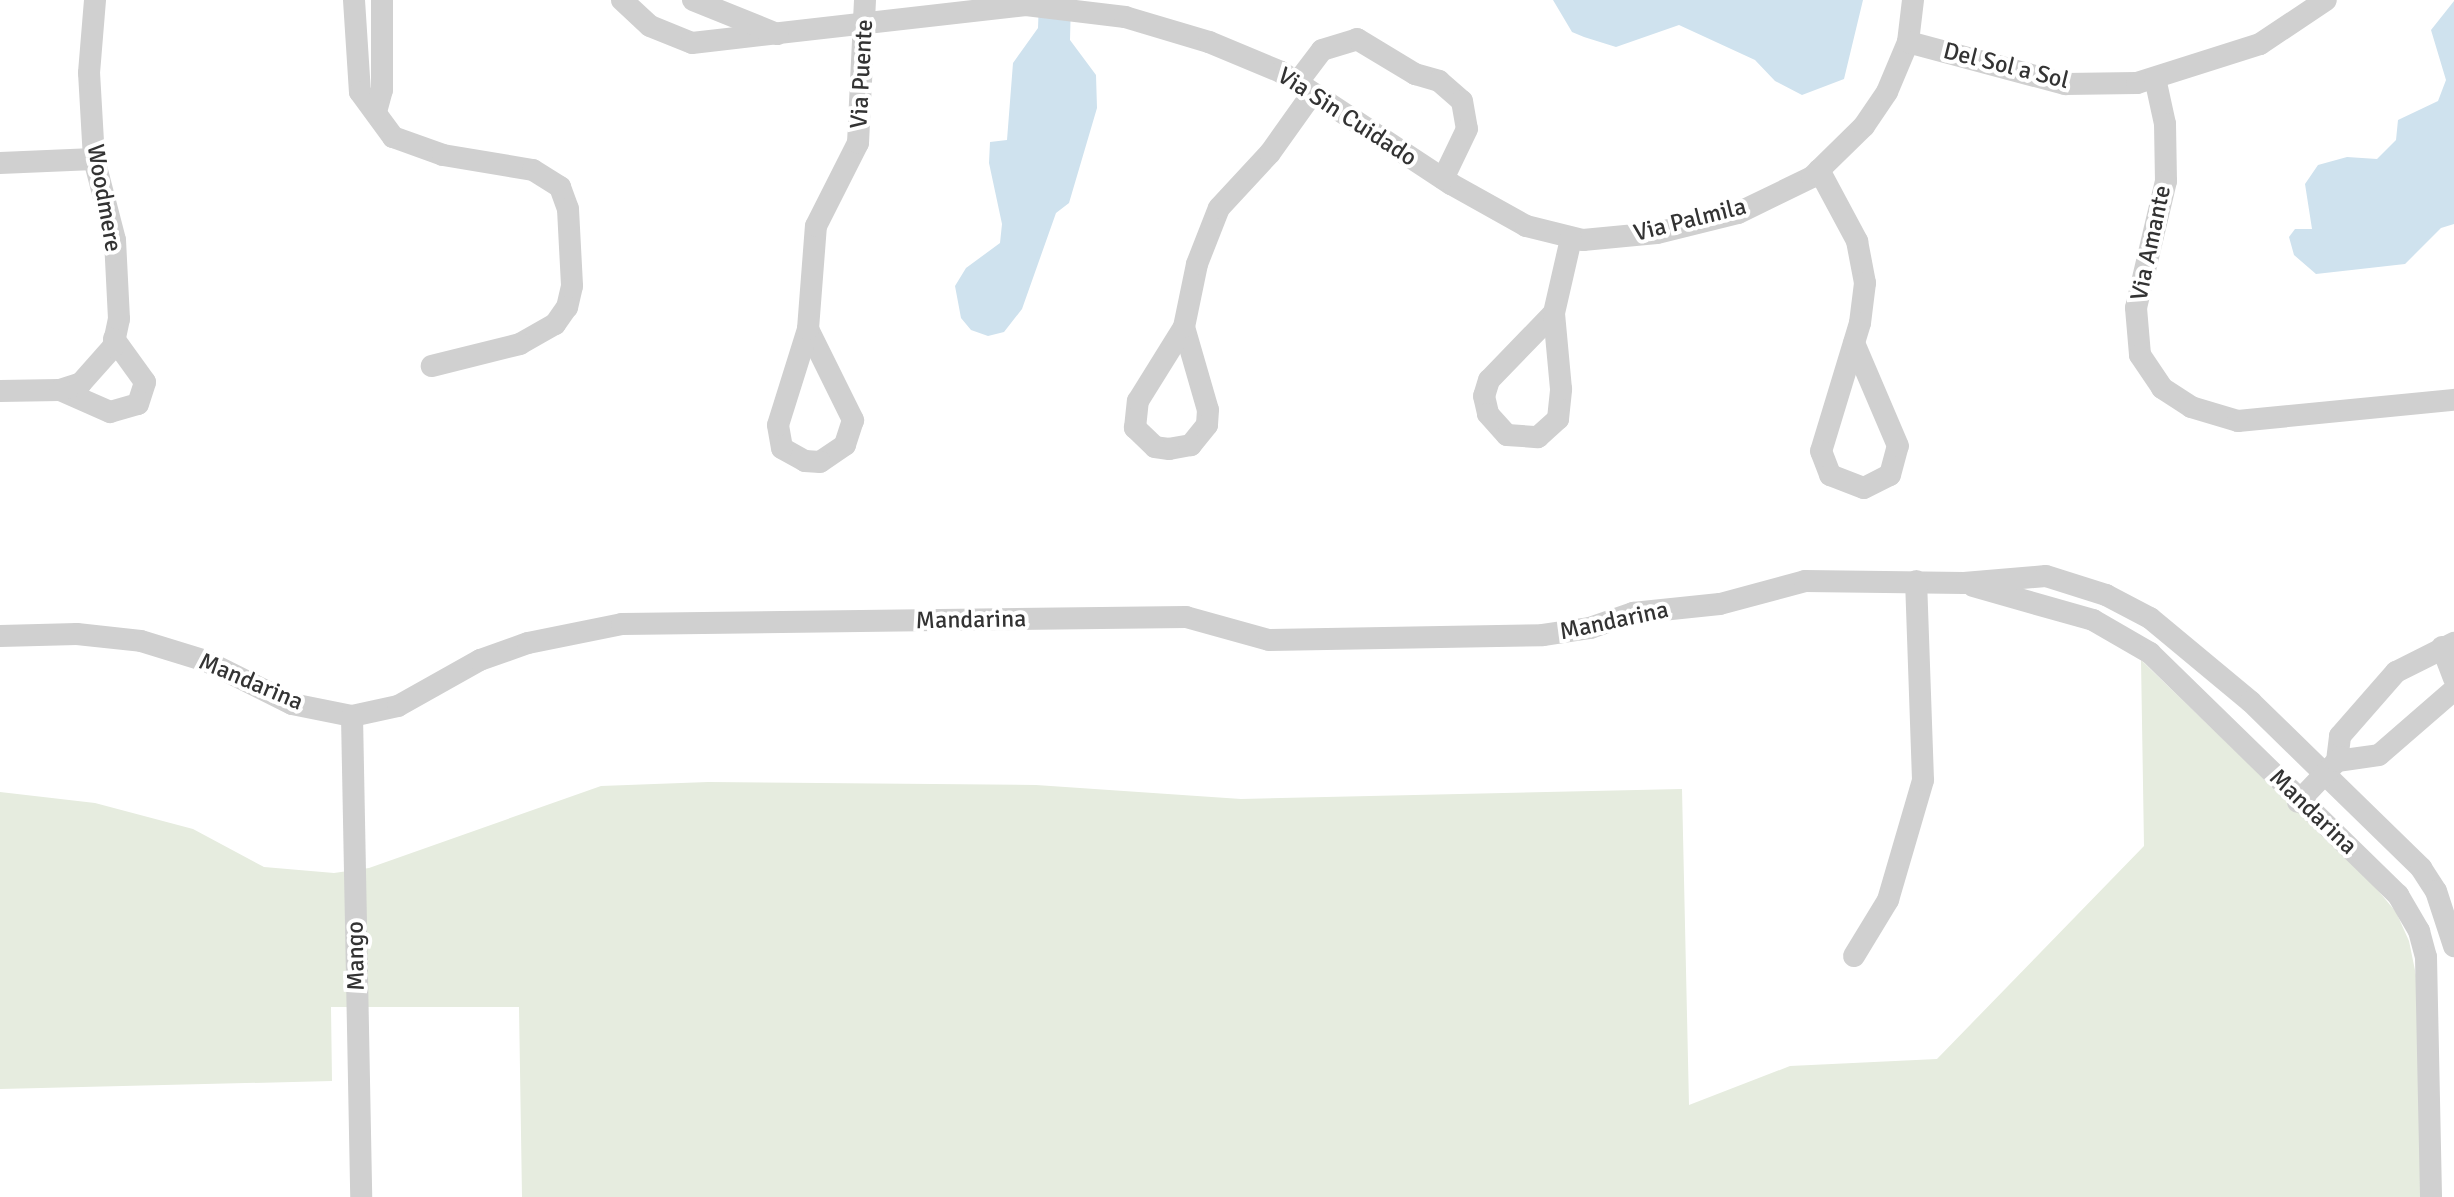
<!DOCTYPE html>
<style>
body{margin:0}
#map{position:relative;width:2454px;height:1197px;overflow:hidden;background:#fff;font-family:Signika,sans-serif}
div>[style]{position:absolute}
.green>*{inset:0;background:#e6ecdf}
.water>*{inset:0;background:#cfe2ee}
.street>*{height:22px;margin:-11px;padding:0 11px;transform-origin:11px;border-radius:11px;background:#d0d0d0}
span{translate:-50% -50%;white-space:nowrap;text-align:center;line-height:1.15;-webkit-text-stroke:8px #fff;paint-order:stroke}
.street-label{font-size:24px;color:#333}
</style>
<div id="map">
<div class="green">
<i style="clip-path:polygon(2141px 660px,2371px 882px,2396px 912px,2409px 941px,2418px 985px,2422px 1197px,522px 1197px,519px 1007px,331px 1007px,332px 1081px,0 1089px,0 792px,95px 803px,193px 829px,264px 867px,334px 873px,369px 868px,601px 786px,708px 782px,1036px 785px,1241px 799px,1682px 789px,1689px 1105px,1790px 1066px,1937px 1059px,2144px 846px)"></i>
</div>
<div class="water">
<i style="clip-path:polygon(1039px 0,1071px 0,1070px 40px,1096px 75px,1097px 108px,1069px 203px,1056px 213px,1022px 309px,1004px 332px,988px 336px,971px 330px,961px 318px,955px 286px,966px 268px,1000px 243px,1002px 224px,989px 163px,990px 142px,1007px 140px,1013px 63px,1038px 28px)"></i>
<i style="clip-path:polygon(1553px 0,1863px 0,1844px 79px,1802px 95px,1775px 81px,1755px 60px,1679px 25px,1616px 47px,1584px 37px,1572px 32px)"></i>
<i style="clip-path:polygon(2454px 1px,2454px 224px,2441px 228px,2405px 264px,2316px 274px,2294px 255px,2289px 237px,2295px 229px,2312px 229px,2305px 184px,2318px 165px,2347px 157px,2377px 159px,2396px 140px,2398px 120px,2438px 101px,2446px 80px,2431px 30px)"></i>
</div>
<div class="street">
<i style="left:354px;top:0;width:92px;rotate:86.3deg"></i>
<i style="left:360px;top:92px;width:56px;rotate:53.7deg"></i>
<i style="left:393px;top:137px;width:53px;rotate:19.8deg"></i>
<i style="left:443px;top:155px;width:91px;rotate:9.5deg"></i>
<i style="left:533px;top:170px;width:32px;rotate:32deg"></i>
<i style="left:560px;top:187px;width:23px;rotate:70deg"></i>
<i style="left:568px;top:209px;width:77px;rotate:87deg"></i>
<i style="left:572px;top:286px;width:22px;rotate:103deg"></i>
<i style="left:567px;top:307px;width:21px;rotate:125deg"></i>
<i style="left:555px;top:324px;width:40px;rotate:150.3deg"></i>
<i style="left:520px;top:344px;width:91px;rotate:166deg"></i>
<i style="left:622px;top:0;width:38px;rotate:43deg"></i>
<i style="left:650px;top:26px;width:45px;rotate:22deg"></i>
<i style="left:692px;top:43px;width:336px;rotate:-6.5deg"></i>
<i style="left:1026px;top:5px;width:100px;rotate:6.9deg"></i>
<i style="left:1125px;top:17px;width:88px;rotate:16.6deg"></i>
<i style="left:1209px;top:42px;width:78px;rotate:22.6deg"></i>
<i style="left:1281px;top:72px;width:204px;rotate:33.4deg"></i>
<i style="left:1451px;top:184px;width:86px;rotate:29.2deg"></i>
<i style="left:1526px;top:226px;width:59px;rotate:13.8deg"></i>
<i style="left:1583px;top:240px;width:74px;rotate:-5.4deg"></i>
<i style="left:1657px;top:233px;width:83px;rotate:-13.9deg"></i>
<i style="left:1738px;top:213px;width:82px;rotate:-25.9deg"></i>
<i style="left:1812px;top:177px;width:73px;rotate:-44.4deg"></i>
<i style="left:1864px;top:126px;width:41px;rotate:-55.9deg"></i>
<i style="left:1887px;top:92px;width:54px;rotate:-67.2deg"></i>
<i style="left:1908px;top:42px;width:42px;rotate:-83.2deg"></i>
<i style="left:693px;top:0;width:91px;rotate:22deg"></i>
<i style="left:1908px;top:42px;width:163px;rotate:15deg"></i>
<i style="left:2065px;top:84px;width:72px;rotate:-0.8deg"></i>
<i style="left:2137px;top:83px;width:129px;rotate:-17.6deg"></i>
<i style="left:2260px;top:44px;width:79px;rotate:-33.7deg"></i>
<i style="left:2155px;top:78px;width:47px;rotate:77.7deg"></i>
<i style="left:2165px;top:124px;width:57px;rotate:89deg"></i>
<i style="left:2166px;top:181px;width:130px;rotate:103.3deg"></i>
<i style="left:2136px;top:308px;width:47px;rotate:85.1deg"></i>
<i style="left:2140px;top:355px;width:40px;rotate:56deg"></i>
<i style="left:2162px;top:388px;width:35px;rotate:33deg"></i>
<i style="left:2191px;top:407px;width:49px;rotate:16.6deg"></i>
<i style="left:2238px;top:421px;width:217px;rotate:-5.6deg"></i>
<i style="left:1297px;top:83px;width:41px;rotate:-52.9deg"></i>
<i style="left:1322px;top:50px;width:37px;rotate:-17deg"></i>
<i style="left:1357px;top:39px;width:68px;rotate:31.1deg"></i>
<i style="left:1415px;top:74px;width:25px;rotate:16deg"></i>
<i style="left:1439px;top:81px;width:30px;rotate:41deg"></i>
<i style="left:1462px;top:101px;width:28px;rotate:80deg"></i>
<i style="left:1467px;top:129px;width:55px;rotate:115.6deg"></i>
<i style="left:376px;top:112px;width:23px;rotate:-75deg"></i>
<i style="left:382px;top:90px;width:90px;rotate:-90deg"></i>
<i style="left:0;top:163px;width:94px;rotate:-2.4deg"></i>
<i style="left:1819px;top:170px;width:81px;rotate:61.8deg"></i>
<i style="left:1857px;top:241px;width:43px;rotate:79.2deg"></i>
<i style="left:1865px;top:283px;width:40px;rotate:97.1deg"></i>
<i style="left:1860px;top:323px;width:134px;rotate:106.9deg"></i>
<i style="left:1821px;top:451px;width:26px;rotate:69deg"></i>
<i style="left:1830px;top:475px;width:36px;rotate:21deg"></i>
<i style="left:1864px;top:488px;width:29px;rotate:-27deg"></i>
<i style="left:1890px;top:475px;width:30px;rotate:-75deg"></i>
<i style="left:1898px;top:446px;width:112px;rotate:-113.1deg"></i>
<i style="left:1554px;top:313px;width:93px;rotate:134.1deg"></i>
<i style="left:1489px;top:380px;width:17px;rotate:107deg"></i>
<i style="left:1484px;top:396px;width:18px;rotate:77deg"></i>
<i style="left:1488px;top:414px;width:28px;rotate:48deg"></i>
<i style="left:1507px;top:435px;width:31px;rotate:4deg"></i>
<i style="left:1538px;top:437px;width:27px;rotate:-42deg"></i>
<i style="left:1558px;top:419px;width:30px;rotate:-84deg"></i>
<i style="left:1561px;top:389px;width:76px;rotate:-95.3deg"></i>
<i style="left:1554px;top:313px;width:76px;rotate:-77.1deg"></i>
<i style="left:1184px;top:327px;width:86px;rotate:73.9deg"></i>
<i style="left:1208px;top:410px;width:15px;rotate:94deg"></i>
<i style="left:1207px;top:425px;width:26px;rotate:129deg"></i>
<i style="left:1191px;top:445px;width:22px;rotate:170deg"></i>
<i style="left:1169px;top:449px;width:14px;rotate:-172deg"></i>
<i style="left:1155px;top:447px;width:28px;rotate:-136deg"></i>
<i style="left:1135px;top:428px;width:27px;rotate:-84deg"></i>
<i style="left:1138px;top:401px;width:87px;rotate:-58.1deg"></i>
<i style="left:1184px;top:327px;width:64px;rotate:-78.3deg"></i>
<i style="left:1197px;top:264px;width:60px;rotate:-68.6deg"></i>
<i style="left:1219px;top:208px;width:75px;rotate:-47.2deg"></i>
<i style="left:1270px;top:153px;width:72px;rotate:-54.6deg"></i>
<i style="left:808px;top:329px;width:102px;rotate:63.7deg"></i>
<i style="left:853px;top:420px;width:26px;rotate:108deg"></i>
<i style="left:845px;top:445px;width:30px;rotate:146deg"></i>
<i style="left:820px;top:462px;width:15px;rotate:-176deg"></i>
<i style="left:805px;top:461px;width:26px;rotate:-151deg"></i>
<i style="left:782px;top:448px;width:23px;rotate:-100deg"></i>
<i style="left:778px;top:425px;width:101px;rotate:-72.6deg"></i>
<i style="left:808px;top:329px;width:103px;rotate:-85.6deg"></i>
<i style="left:816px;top:226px;width:93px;rotate:-63.2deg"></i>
<i style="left:858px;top:143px;width:143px;rotate:-87.2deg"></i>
<i style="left:60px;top:390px;width:55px;rotate:23.7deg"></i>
<i style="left:110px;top:412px;width:29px;rotate:-16deg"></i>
<i style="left:138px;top:404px;width:23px;rotate:-72deg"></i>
<i style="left:145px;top:382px;width:53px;rotate:-125.8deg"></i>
<i style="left:0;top:391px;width:60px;rotate:-1deg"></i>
<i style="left:60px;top:390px;width:22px;rotate:-18deg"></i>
<i style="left:81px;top:383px;width:48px;rotate:-48.4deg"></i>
<i style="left:113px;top:347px;width:29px;rotate:-78deg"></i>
<i style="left:119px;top:319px;width:79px;rotate:-92.9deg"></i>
<i style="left:115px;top:240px;width:84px;rotate:-104.5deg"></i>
<i style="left:94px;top:159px;width:86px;rotate:-93.3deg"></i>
<i style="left:89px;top:73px;width:73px;rotate:-85.3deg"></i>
<i style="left:1973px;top:586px;width:125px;rotate:15.8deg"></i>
<i style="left:2093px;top:620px;width:66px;rotate:30.1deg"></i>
<i style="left:2150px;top:653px;width:347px;rotate:44.3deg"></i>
<i style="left:2398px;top:895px;width:42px;rotate:59.7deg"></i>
<i style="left:2419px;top:931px;width:27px;rotate:75deg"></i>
<i style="left:2426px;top:957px;width:240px;rotate:88.8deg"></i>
<i style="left:0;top:636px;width:77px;rotate:-1.5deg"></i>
<i style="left:77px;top:634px;width:64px;rotate:6.2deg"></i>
<i style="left:141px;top:641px;width:68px;rotate:17.1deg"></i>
<i style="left:206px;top:661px;width:96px;rotate:26.6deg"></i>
<i style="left:292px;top:704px;width:61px;rotate:11.3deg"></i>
<i style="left:352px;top:716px;width:47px;rotate:-12.3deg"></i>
<i style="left:398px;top:706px;width:94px;rotate:-29.3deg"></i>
<i style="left:480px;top:660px;width:51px;rotate:-19.5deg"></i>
<i style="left:528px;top:643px;width:96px;rotate:-11.4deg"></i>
<i style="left:622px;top:624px;width:564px;rotate:-0.71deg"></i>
<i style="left:1186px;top:617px;width:86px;rotate:15.5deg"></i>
<i style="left:1269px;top:640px;width:274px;rotate:-1deg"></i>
<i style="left:1543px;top:635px;width:48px;rotate:-8.5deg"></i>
<i style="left:1590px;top:628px;width:46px;rotate:-19.2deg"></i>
<i style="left:1633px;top:613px;width:87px;rotate:-5.9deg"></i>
<i style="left:1720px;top:604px;width:88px;rotate:-15.1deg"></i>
<i style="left:1805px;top:581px;width:159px;rotate:0.7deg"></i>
<i style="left:1964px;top:583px;width:82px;rotate:-4.9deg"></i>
<i style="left:2046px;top:576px;width:63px;rotate:17.6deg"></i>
<i style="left:2106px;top:595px;width:50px;rotate:27.6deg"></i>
<i style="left:2150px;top:618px;width:131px;rotate:39.7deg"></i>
<i style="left:2251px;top:702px;width:238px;rotate:44.3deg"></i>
<i style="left:2421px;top:868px;width:27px;rotate:57deg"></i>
<i style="left:2436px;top:891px;width:58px;rotate:71.9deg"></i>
<i style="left:2442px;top:647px;width:34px;rotate:69deg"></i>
<i style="left:352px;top:716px;width:481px;rotate:88.9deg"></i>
<i style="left:2337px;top:761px;width:25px;rotate:-83deg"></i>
<i style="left:2340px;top:736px;width:85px;rotate:-48.8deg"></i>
<i style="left:2396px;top:672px;width:65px;rotate:-26.6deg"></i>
<i style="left:2298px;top:802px;width:57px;rotate:-46.4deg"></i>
<i style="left:2337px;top:761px;width:42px;rotate:-8.1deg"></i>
<i style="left:2379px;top:755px;width:99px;rotate:-40.9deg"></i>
<i style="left:1854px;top:956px;width:66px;rotate:-58.7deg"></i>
<i style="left:1888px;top:900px;width:125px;rotate:-73.7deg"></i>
<i style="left:1923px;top:780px;width:199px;rotate:-92deg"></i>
</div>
<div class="street-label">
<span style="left:2006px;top:66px;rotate:14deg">Del Sol a Sol</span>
<span style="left:862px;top:74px;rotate:-87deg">Via Puente</span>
<span style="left:1347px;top:117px;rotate:33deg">Via Sin Cuidado</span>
<span style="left:104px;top:198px;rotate:80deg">Woodmere</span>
<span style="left:1690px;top:220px;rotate:-14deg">Via Palmila</span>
<span style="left:2151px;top:243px;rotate:-78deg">Via Amante</span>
<span style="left:971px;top:620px;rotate:-1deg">Mandarina</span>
<span style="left:1614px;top:621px;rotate:-12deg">Mandarina</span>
<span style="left:251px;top:682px;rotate:23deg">Mandarina</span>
<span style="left:2313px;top:812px;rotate:44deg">Mandarina</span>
<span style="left:356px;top:956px;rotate:-91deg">Mango</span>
</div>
</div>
